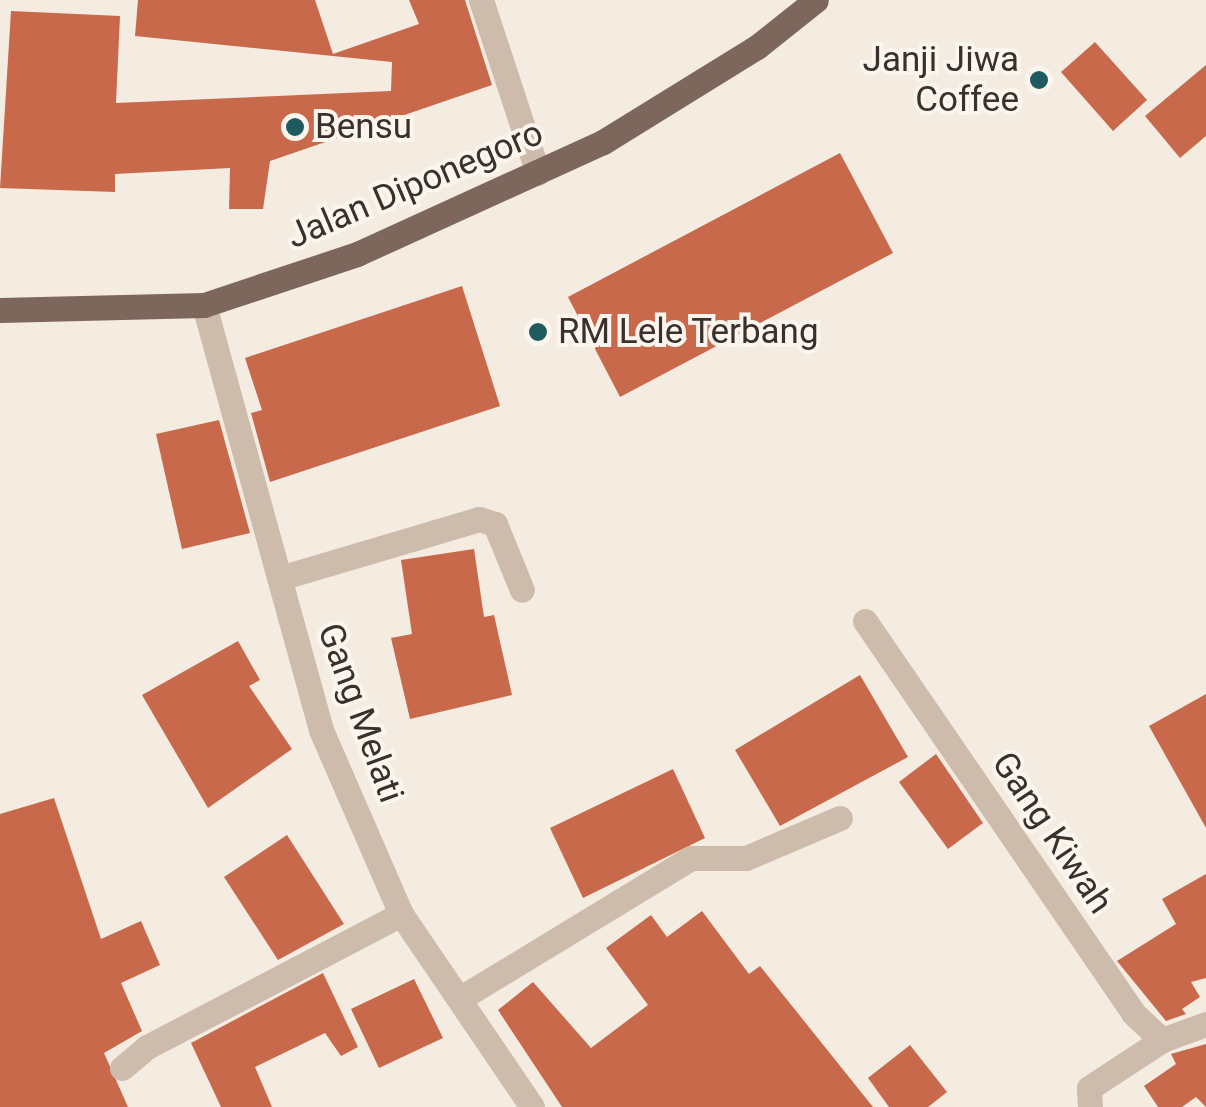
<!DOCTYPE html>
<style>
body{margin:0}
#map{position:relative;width:1206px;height:1107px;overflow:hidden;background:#f4ebe1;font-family:Roboto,sans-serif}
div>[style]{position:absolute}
.building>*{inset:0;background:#c8694b}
.minor>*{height:25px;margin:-12.5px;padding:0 12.5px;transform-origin:12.5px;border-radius:12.5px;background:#cdbbac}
.major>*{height:25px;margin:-12.5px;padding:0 12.5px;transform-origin:12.5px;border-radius:12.5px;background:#7d675c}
.dots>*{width:28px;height:28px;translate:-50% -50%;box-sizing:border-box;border:5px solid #fbf5ee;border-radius:50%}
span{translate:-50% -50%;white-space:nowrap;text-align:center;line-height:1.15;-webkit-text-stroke:8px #fbf5ee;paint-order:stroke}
.poi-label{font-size:35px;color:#3b302b}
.right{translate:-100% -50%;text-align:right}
.left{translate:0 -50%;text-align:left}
.street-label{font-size:35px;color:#3b302b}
</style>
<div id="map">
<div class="building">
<i style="clip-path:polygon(138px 0,315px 0,333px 54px,419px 24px,409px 0,465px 0,492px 85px,270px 161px,263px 209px,229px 209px,230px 168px,115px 174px,115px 192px,0 188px,11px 11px,120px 16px,116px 103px,391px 91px,392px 62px,135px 36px)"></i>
<i style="clip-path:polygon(1095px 42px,1147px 100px,1113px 131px,1061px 72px)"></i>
<i style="clip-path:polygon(1206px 65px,1206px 136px,1180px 158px,1145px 116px)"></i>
<i style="clip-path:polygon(840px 153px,893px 253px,620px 397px,568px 297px)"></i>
<i style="clip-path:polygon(462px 286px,500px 406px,270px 482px,251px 413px,262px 410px,245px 358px)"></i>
<i style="clip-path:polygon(219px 420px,250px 533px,182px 549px,156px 434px)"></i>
<i style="clip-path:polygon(474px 549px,484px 617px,494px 615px,512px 695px,410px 719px,391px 638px,412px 634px,401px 560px)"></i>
<i style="clip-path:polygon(238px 641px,260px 680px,249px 686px,292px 749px,208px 808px,142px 695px)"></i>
<i style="clip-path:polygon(860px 675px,908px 757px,780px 826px,735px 750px)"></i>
<i style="clip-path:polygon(1206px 694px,1206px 828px,1149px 726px)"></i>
<i style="clip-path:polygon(936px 754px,983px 823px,948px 849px,899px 782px)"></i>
<i style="clip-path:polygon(673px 769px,705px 838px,583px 898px,550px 828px)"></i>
<i style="clip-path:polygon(54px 798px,101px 939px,141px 921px,160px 965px,121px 983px,142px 1031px,104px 1053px,128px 1107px,0 1107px,0 814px)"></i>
<i style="clip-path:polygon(287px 835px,344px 924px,278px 960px,224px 877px)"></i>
<i style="clip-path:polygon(1206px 874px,1206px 978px,1191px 982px,1200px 997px,1182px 1009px,1186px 1014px,1166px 1021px,1117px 961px,1176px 924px,1162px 899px)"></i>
<i style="clip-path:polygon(702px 911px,749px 974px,760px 966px,873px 1107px,562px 1107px,498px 1010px,533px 982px,591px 1048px,648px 1005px,606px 948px,651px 915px,667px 937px)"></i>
<i style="clip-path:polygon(323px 973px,358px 1047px,341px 1056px,325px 1033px,255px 1067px,272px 1107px,221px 1107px,191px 1043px)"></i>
<i style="clip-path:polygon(414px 979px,443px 1038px,379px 1068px,351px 1009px)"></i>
<i style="clip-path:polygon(1206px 1044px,1206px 1107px,1196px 1097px,1182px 1107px,1158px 1107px,1144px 1086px,1176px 1064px,1171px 1054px)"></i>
<i style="clip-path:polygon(910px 1045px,947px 1092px,928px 1107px,889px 1107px,868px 1078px)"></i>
</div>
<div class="minor">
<i style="left:481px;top:0;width:182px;rotate:71.8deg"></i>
<i style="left:204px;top:305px;width:441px;rotate:74.6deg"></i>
<i style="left:321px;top:730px;width:201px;rotate:66.5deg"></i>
<i style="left:401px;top:914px;width:233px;rotate:55.8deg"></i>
<i style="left:280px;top:578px;width:208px;rotate:-16.5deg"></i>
<i style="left:479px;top:519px;width:17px;rotate:17deg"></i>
<i style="left:495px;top:524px;width:71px;rotate:67.8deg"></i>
<i style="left:865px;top:621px;width:475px;rotate:55.6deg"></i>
<i style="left:1133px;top:1013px;width:40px;rotate:43deg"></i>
<i style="left:459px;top:999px;width:271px;rotate:-31.3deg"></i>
<i style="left:691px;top:858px;width:55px"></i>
<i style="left:746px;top:858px;width:102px;rotate:-23.1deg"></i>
<i style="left:122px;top:1068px;width:33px;rotate:-40deg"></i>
<i style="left:147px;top:1047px;width:287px;rotate:-27.6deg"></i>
<i style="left:1090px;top:1107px;width:19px;rotate:-93deg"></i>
<i style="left:1089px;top:1088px;width:87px;rotate:-33.3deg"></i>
<i style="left:1162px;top:1040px;width:47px;rotate:-20deg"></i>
</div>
<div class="major">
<i style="left:0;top:310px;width:204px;rotate:-1.4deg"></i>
<i style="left:204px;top:305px;width:161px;rotate:-18.4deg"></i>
<i style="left:357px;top:254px;width:270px;rotate:-24.5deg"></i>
<i style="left:603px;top:142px;width:181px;rotate:-31.7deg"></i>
<i style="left:757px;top:47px;width:75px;rotate:-38.5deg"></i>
</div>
<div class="dots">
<i style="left:1039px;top:80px;background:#1f5a5e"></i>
<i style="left:295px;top:127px;background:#1f5a5e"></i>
<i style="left:538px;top:332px;background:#1f5a5e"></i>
</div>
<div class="poi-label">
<span class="right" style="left:1019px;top:80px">Janji Jiwa<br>Coffee</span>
<span class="left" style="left:315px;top:127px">Bensu</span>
<span class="left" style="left:558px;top:332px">RM Lele Terbang</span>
</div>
<div class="street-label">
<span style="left:415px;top:185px;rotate:-23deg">Jalan Diponegoro</span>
<span style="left:360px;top:713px;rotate:70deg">Gang Melati</span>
<span style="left:1052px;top:833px;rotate:56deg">Gang Kiwah</span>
</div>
</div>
